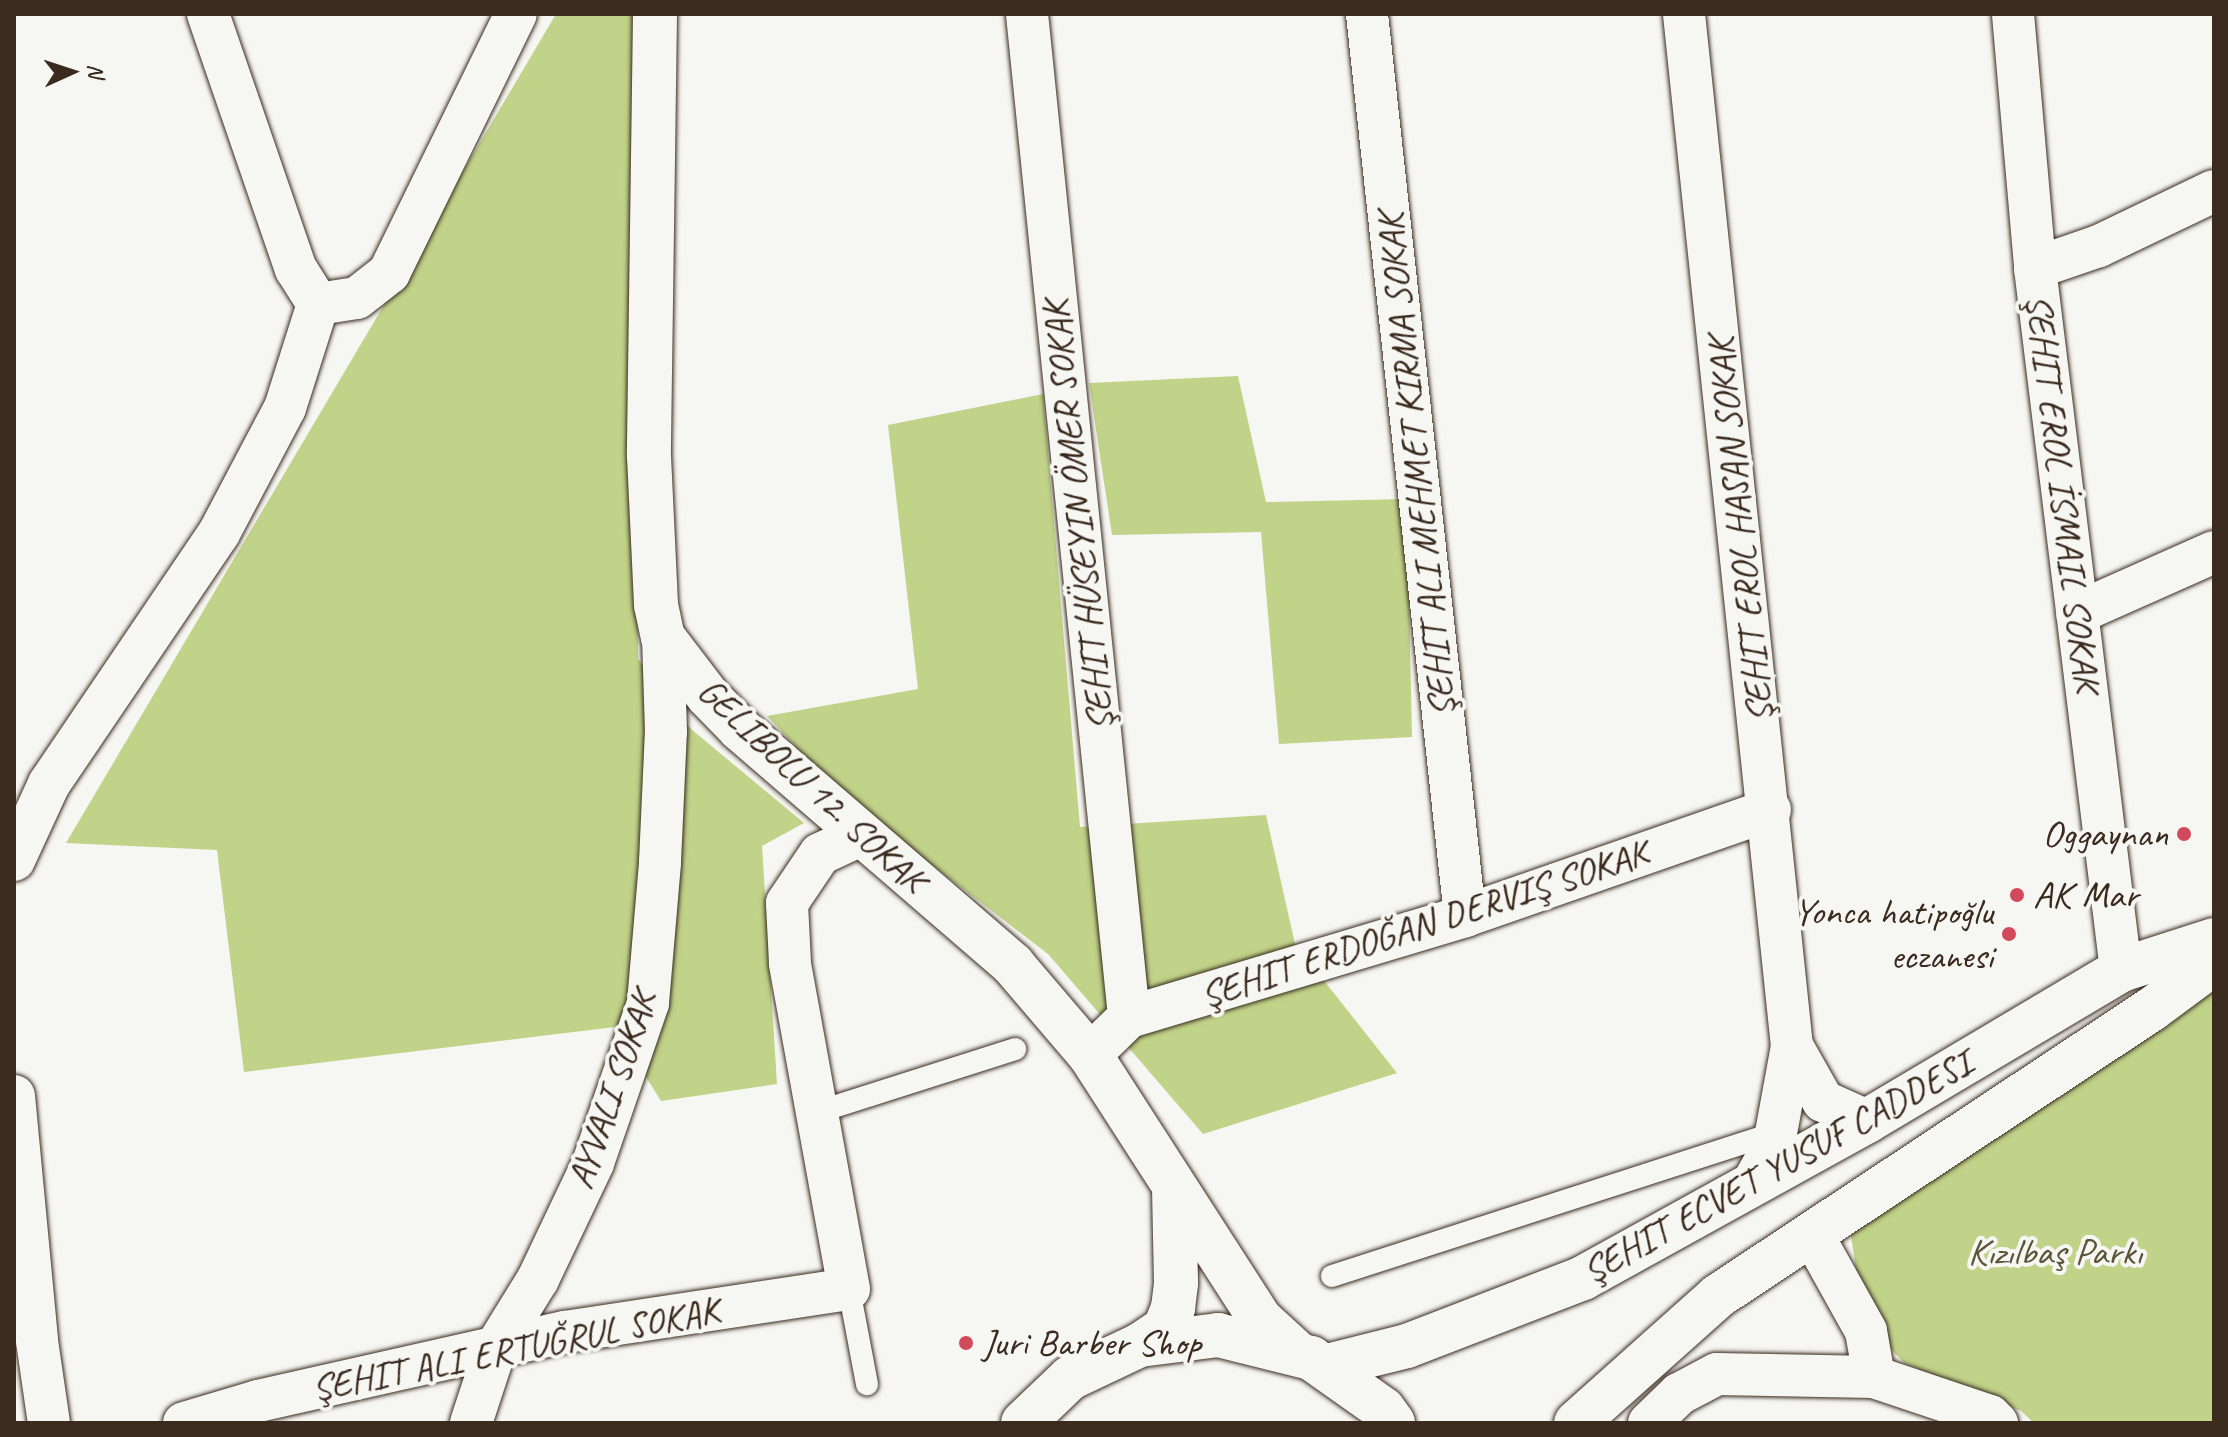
<!DOCTYPE html>
<meta charset="utf-8">
<style>
body{margin:0}
#map{position:relative;width:2228px;height:1437px;overflow:hidden;background:#f6f6f2;font-family:Caveat,sans-serif}
div>[style]{position:absolute}
.green>*{inset:0;background:#c0d389}
.roads{filter:drop-shadow(0 0 2px #3b2a1e) drop-shadow(0 0 2px #3b2a1e)}
.service>*{height:22px;margin:-11px;padding:0 11px;transform-origin:11px;border-radius:11px;background:#f6f6f2}
.minor>*{height:42px;margin:-21px;padding:0 21px;transform-origin:21px;border-radius:21px;background:#f6f6f2}
.tertiary>*{height:44px;margin:-22px;padding:0 22px;transform-origin:22px;border-radius:22px;background:#f6f6f2}
.secondary>*{height:44px;margin:-22px;padding:0 22px;transform-origin:22px;border-radius:22px;background:#f6f6f2}
.dots>*{width:22px;height:22px;translate:-50% -50%;box-sizing:border-box;border:4px solid #f6f6f2;border-radius:50%}
span{translate:-50% -50%;white-space:nowrap;text-align:center;line-height:1.15;-webkit-text-stroke:8px #f6f6f2;paint-order:stroke}
.street-label{font-size:38px;color:#3b2a1e}
.poi-label{font-size:38px;color:#3b2a1e}
.right{translate:-100% -50%;text-align:right}
.left{translate:0 -50%;text-align:left}
.park-label{font-size:38px;color:#5c5439}
.frame{position:absolute;inset:0;border:16px solid #3b2a1e;pointer-events:none}
.north{position:absolute;left:32px;top:32px;width:80px;height:80px;-webkit-text-stroke:6px #f6f6f2;paint-order:stroke;rotate:87deg;font-size:22px;font-weight:700;line-height:32px;text-align:center;color:#3b2a1e}
.north::after{content:'';display:block;margin:auto;width:28px;height:36px;background:#3b2a1e;clip-path:polygon(50% 0,100% 100%,50% 72%,0 100%)}
</style>
<div id="map">
<div class="green">
<i style="clip-path:polygon(556px 14px,634px 14px,638px 659px,691px 729px,804px 823px,762px 846px,777px 1084px,661px 1101px,615px 1027px,244px 1072px,217px 850px,66px 843px)"></i>
<i style="clip-path:polygon(1238px 376px,1266px 502px,1407px 499px,1412px 737px,1279px 744px,1261px 532px,1112px 535px,1089px 383px)"></i>
<i style="clip-path:polygon(1043px 394px,1080px 827px,1266px 815px,1295px 944px,1397px 1073px,1203px 1134px,1048px 954px,846px 799px,767px 716px,918px 689px,888px 425px)"></i>
<i style="clip-path:polygon(2214px 979px,2214px 1423px,2034px 1423px,2021px 1411px,1904px 1363px,1891px 1349px,1875px 1321px,1856px 1270px,1850px 1229px)"></i>
</div>
<div class="roads">
<div class="service">
<i style="left:818px;top:1112px;width:207px;rotate:-17.7deg"></i>
<i style="left:1332px;top:1276px;width:466px;rotate:-17.9deg"></i>
<i style="left:849px;top:1289px;width:97px;rotate:79.3deg"></i>
</div>
<div class="minor">
<i style="left:208px;top:14px;width:270px;rotate:71deg"></i>
<i style="left:296px;top:269px;width:41px;rotate:57.8deg"></i>
<i style="left:1027px;top:14px;width:1008px;rotate:84.19deg"></i>
<i style="left:1367px;top:14px;width:907px;rotate:83.8deg"></i>
<i style="left:1684px;top:14px;width:1038px;rotate:84.03deg"></i>
<i style="left:1792px;top:1046px;width:88px;rotate:100.4deg"></i>
<i style="left:1776px;top:1133px;width:20px;rotate:108deg"></i>
<i style="left:1770px;top:1152px;width:37px;rotate:119deg"></i>
<i style="left:2013px;top:14px;width:255px;rotate:85deg"></i>
<i style="left:2035px;top:268px;width:707px;rotate:83.02deg"></i>
<i style="left:2035px;top:268px;width:68px;rotate:-19deg"></i>
<i style="left:2099px;top:246px;width:127px;rotate:-25.6deg"></i>
<i style="left:318px;top:304px;width:39px;rotate:-9deg"></i>
<i style="left:357px;top:298px;width:41px;rotate:-38deg"></i>
<i style="left:389px;top:273px;width:288px;rotate:-63.9deg"></i>
<i style="left:2077px;top:613px;width:150px;rotate:-24deg"></i>
<i style="left:14px;top:860px;width:84px;rotate:-65.3deg"></i>
<i style="left:49px;top:784px;width:303px;rotate:-55.9deg"></i>
<i style="left:219px;top:533px;width:141px;rotate:-62.2deg"></i>
<i style="left:285px;top:408px;width:109px;rotate:-72.4deg"></i>
<i style="left:1792px;top:1046px;width:63px;rotate:60.6deg"></i>
<i style="left:1823px;top:1101px;width:48px;rotate:24.4deg"></i>
<i style="left:1090px;top:1055px;width:54px;rotate:-44.3deg"></i>
<i style="left:1129px;top:1017px;width:351px;rotate:-16.7deg"></i>
<i style="left:1465px;top:916px;width:323px;rotate:-19.2deg"></i>
<i style="left:14px;top:1096px;width:246px;rotate:84.6deg"></i>
<i style="left:37px;top:1341px;width:83px;rotate:81.7deg"></i>
<i style="left:1812px;top:1234px;width:111px;rotate:60.9deg"></i>
<i style="left:1866px;top:1331px;width:47px;rotate:80.1deg"></i>
<i style="left:184px;top:1423px;width:77px;rotate:-16.6deg"></i>
<i style="left:258px;top:1401px;width:315px;rotate:-12.7deg"></i>
<i style="left:565px;top:1332px;width:287px;rotate:-8.6deg"></i>
<i style="left:849px;top:1289px;width:331px;rotate:-100.3deg"></i>
<i style="left:790px;top:963px;width:60px;rotate:-92.9deg"></i>
<i style="left:787px;top:903px;width:59px;rotate:-56deg"></i>
<i style="left:820px;top:854px;width:45px;rotate:-24.9deg"></i>
<i style="left:471px;top:1423px;width:80px;rotate:-71.8deg"></i>
<i style="left:496px;top:1347px;width:80px;rotate:-58.3deg"></i>
<i style="left:538px;top:1279px;width:128px;rotate:-64.6deg"></i>
<i style="left:593px;top:1163px;width:169px;rotate:-71deg"></i>
<i style="left:648px;top:1003px;width:142px;rotate:-85.1deg"></i>
<i style="left:660px;top:862px;width:130px;rotate:-87.4deg"></i>
<i style="left:666px;top:732px;width:95px;rotate:-91.8deg"></i>
<i style="left:1649px;top:1423px;width:42px;rotate:-44deg"></i>
<i style="left:1679px;top:1394px;width:43px;rotate:-27.8deg"></i>
<i style="left:1717px;top:1374px;width:157px;rotate:1.1deg"></i>
<i style="left:1874px;top:1377px;width:122px;rotate:18.6deg"></i>
<i style="left:1990px;top:1416px;width:10px;rotate:45deg"></i>
</div>
<div class="tertiary">
<i style="left:655px;top:14px;width:442px;rotate:90.8deg"></i>
<i style="left:649px;top:456px;width:149px;rotate:87.3deg"></i>
<i style="left:656px;top:605px;width:33px;rotate:78deg"></i>
<i style="left:663px;top:637px;width:74px;rotate:52.7deg"></i>
<i style="left:708px;top:696px;width:46px;rotate:45.9deg"></i>
<i style="left:740px;top:729px;width:361px;rotate:40.8deg"></i>
<i style="left:1013px;top:965px;width:118px;rotate:49.5deg"></i>
<i style="left:1090px;top:1055px;width:314px;rotate:57.2deg"></i>
<i style="left:1260px;top:1319px;width:47px;rotate:42.4deg"></i>
<i style="left:1140px;top:1345px;width:30px;rotate:-34deg"></i>
<i style="left:1165px;top:1328px;width:22px;rotate:-68deg"></i>
<i style="left:1173px;top:1308px;width:25px;rotate:-83deg"></i>
<i style="left:1176px;top:1283px;width:93px;rotate:-91.2deg"></i>
</div>
<div class="secondary">
<i style="left:1327px;top:1366px;width:82px;rotate:-14deg"></i>
<i style="left:1407px;top:1346px;width:189px;rotate:-21.1deg"></i>
<i style="left:1583px;top:1278px;width:325px;rotate:-28.9deg"></i>
<i style="left:1867px;top:1121px;width:295px;rotate:-30.7deg"></i>
<i style="left:2121px;top:970px;width:98px;rotate:-17.9deg"></i>
<i style="left:1023px;top:1423px;width:65px;rotate:-43.8deg"></i>
<i style="left:1070px;top:1378px;width:77px;rotate:-25.2deg"></i>
<i style="left:1140px;top:1345px;width:79px;rotate:-7.3deg"></i>
<i style="left:1218px;top:1335px;width:96px;rotate:13.9deg"></i>
<i style="left:1311px;top:1358px;width:88px;rotate:35.3deg"></i>
<i style="left:1383px;top:1409px;width:17px;rotate:54deg"></i>
<i style="left:1576px;top:1423px;width:191px;rotate:-41.8deg"></i>
<i style="left:1718px;top:1296px;width:520px;rotate:-33.48deg"></i>
<i style="left:2152px;top:1009px;width:77px;rotate:-36.6deg"></i>
</div>
</div>
<div class="dots">
<i style="left:2184px;top:834px;background:#d1495b"></i>
<i style="left:2017px;top:895px;background:#d1495b"></i>
<i style="left:2009px;top:934px;background:#d1495b"></i>
<i style="left:966px;top:1343px;background:#d1495b"></i>
</div>
<div class="street-label">
<span style="left:1416px;top:465px;rotate:-96deg">ŞEHIT ALI MEHMET KIRMA SOKAK</span>
<span style="left:2063px;top:493px;rotate:83deg">ŞEHIT EROL İSMAIL SOKAK</span>
<span style="left:1078px;top:516px;rotate:-96deg">ŞEHIT HÜSEYIN ÖMER SOKAK</span>
<span style="left:1740px;top:530px;rotate:-96deg">ŞEHIT EROL HASAN SOKAK</span>
<span style="left:812px;top:785px;rotate:43deg">GELIBOLU 12. SOKAK</span>
<span style="left:1424px;top:924px;rotate:-18deg">ŞEHIT ERDOĞAN DERVIŞ SOKAK</span>
<span style="left:612px;top:1090px;rotate:-71deg">AYVALI SOKAK</span>
<span style="left:1777px;top:1167px;rotate:-29deg">ŞEHIT ECVET YUSUF CADDESI</span>
<span style="left:515px;top:1349px;rotate:-11deg">ŞEHIT ALI ERTUĞRUL SOKAK</span>
</div>
<div class="poi-label">
<span class="right" style="left:2168px;top:834px">Oggaynan</span>
<span class="left" style="left:2033px;top:895px">AK Mar</span>
<span class="right" style="left:1993px;top:934px">Yonca hatipoğlu<br>eczanesi</span>
<span class="left" style="left:982px;top:1343px">Juri Barber Shop</span>
</div>
<div class="park-label">
<span style="left:2055px;top:1252px">Kızılbaş Parkı</span>
</div>
<div class="frame"></div>
<div class="north">N</div>
</div>
